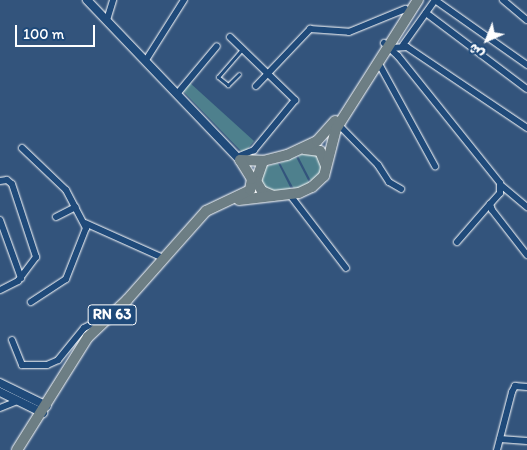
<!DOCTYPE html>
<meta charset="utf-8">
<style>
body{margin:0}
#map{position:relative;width:527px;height:450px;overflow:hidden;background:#33547c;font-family:Itim,"Playpen Sans Arabic",sans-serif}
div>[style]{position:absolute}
.green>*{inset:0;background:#4e808d}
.roads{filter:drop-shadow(0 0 1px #fff) drop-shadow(0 0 1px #fff)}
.service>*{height:3px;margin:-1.5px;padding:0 1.5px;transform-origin:1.5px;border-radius:1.5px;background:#1f4a7a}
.minor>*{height:6px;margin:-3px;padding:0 3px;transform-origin:3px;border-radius:3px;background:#1f4a7a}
.tertiary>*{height:8px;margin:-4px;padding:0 4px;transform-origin:4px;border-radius:4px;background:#1f4a7a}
.primary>*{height:10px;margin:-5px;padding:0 5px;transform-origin:5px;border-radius:5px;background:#6d7e84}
span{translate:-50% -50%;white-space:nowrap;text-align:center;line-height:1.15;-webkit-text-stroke:4px #1f4a7a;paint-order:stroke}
.shield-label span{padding:1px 4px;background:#1f4a7a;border:1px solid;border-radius:4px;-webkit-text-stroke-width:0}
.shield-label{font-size:15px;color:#fff;font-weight:700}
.north{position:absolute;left:462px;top:15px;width:50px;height:50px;-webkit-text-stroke:4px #1f4a7a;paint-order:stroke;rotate:224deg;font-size:14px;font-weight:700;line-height:20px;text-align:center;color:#fff}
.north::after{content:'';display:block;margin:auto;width:18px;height:22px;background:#fff;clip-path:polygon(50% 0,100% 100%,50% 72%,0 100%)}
.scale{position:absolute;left:15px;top:25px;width:80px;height:22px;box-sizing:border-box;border:2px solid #fff;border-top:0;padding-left:6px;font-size:15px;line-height:18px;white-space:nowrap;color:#fff;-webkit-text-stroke:4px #1f4a7a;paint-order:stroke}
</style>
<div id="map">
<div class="green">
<i style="clip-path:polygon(190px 83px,254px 141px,246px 151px,242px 152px,183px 91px)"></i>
<i style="clip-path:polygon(308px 152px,317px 153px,322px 169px,312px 183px,298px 156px)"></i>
<i style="clip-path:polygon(296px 157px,310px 184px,295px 191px,280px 163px)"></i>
<i style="clip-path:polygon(278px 163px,292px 191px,275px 193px,259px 185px,264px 167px)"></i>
</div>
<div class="roads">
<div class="service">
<i style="left:239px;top:74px;width:16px;rotate:135deg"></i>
<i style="left:228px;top:85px;width:13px;rotate:-141deg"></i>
<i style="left:218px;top:77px;width:37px;rotate:-49deg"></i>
</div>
<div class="minor">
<i style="left:435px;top:0;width:113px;rotate:35.2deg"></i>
<i style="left:503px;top:0;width:31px;rotate:40deg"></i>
<i style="left:426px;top:13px;width:126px;rotate:37deg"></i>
<i style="left:107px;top:20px;width:21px;rotate:-73deg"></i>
<i style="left:230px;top:37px;width:91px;rotate:44.1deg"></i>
<i style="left:295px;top:100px;width:65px;rotate:129.4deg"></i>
<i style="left:254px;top:150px;width:18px;rotate:158deg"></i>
<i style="left:384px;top:43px;width:19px;rotate:43deg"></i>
<i style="left:398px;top:56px;width:163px;rotate:51.2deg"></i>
<i style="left:500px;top:183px;width:10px;rotate:90deg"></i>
<i style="left:500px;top:193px;width:15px;rotate:132deg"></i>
<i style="left:490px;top:204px;width:6px;rotate:72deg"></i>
<i style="left:492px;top:210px;width:57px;rotate:52.1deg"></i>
<i style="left:403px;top:45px;width:55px;rotate:-54.6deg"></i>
<i style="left:391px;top:48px;width:16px;rotate:-4deg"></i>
<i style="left:407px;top:47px;width:145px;rotate:34deg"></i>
<i style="left:146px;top:60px;width:71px;rotate:-57.7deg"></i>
<i style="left:378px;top:62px;width:119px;rotate:61.3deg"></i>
<i style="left:256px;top:86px;width:79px;rotate:-46.5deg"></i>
<i style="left:310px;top:29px;width:39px;rotate:4deg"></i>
<i style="left:349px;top:32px;width:61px;rotate:-22.3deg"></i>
<i style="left:177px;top:94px;width:62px;rotate:-50.2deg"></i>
<i style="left:337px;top:123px;width:59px;rotate:45.7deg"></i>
<i style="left:378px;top:165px;width:20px;rotate:57deg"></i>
<i style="left:389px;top:182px;width:14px;rotate:30deg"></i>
<i style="left:22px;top:148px;width:61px;rotate:43.7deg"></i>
<i style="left:66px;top:190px;width:43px;rotate:62.2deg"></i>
<i style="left:86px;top:228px;width:55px;rotate:111.4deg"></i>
<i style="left:66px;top:279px;width:42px;rotate:146.7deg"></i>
<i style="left:0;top:181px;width:7px;rotate:-8deg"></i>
<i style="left:7px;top:180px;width:6px;rotate:39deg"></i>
<i style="left:12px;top:184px;width:77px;rotate:71.8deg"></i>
<i style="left:36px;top:257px;width:30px;rotate:127deg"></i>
<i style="left:18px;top:281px;width:20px;rotate:153deg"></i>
<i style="left:502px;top:186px;width:33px;rotate:40deg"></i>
<i style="left:290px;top:195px;width:92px;rotate:52.5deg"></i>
<i style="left:56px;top:217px;width:22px;rotate:-27deg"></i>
<i style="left:0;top:220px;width:62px;rotate:70.1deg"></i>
<i style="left:85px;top:223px;width:85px;rotate:24.2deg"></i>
<i style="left:457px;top:242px;width:50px;rotate:-49deg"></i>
<i style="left:12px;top:340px;width:27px;rotate:68deg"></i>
<i style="left:22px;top:365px;width:25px"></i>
<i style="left:47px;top:365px;width:12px;rotate:-24deg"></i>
<i style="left:58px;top:360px;width:41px;rotate:-50.9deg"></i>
<i style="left:84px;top:328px;width:25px;rotate:-27deg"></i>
<i style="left:0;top:408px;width:18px;rotate:-22deg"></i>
<i style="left:500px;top:439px;width:27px;rotate:4deg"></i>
<i style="left:497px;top:450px;width:60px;rotate:-75.5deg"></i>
<i style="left:512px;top:392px;width:7px;rotate:-63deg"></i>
<i style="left:515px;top:386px;width:12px;rotate:5deg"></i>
</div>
<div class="tertiary">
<i style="left:87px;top:0;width:221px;rotate:46.3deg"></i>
<i style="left:0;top:383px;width:52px;rotate:26.1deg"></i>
<i style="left:0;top:392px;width:48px;rotate:26deg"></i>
</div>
<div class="primary">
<i style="left:304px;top:149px;width:16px;rotate:7deg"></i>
<i style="left:320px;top:151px;width:16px;rotate:68deg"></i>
<i style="left:240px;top:160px;width:23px;rotate:2deg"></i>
<i style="left:263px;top:161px;width:25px;rotate:-14deg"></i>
<i style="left:287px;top:155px;width:33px;rotate:-25deg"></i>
<i style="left:317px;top:141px;width:27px;rotate:-48deg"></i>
<i style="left:263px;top:161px;width:21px;rotate:109deg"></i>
<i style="left:256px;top:181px;width:12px;rotate:59deg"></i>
<i style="left:262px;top:191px;width:12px;rotate:24deg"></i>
<i style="left:239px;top:200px;width:60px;rotate:-6.7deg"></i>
<i style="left:299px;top:193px;width:14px;rotate:-25deg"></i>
<i style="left:312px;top:187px;width:16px;rotate:-43deg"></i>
<i style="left:324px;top:176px;width:49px;rotate:-75.7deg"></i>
<i style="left:336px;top:129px;width:153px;rotate:-57.6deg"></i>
<i style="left:17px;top:450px;width:133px;rotate:-57.9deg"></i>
<i style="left:88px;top:337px;width:54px;rotate:-43.5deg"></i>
<i style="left:127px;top:300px;width:119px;rotate:-48.4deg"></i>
<i style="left:206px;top:211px;width:49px;rotate:-25.5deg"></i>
<i style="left:250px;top:190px;width:11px;rotate:-80deg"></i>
<i style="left:252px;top:179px;width:22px;rotate:-122deg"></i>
</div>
</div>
<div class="shield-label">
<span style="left:112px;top:315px">RN 63</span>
</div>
<div class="north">ش</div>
<div class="scale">100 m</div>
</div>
